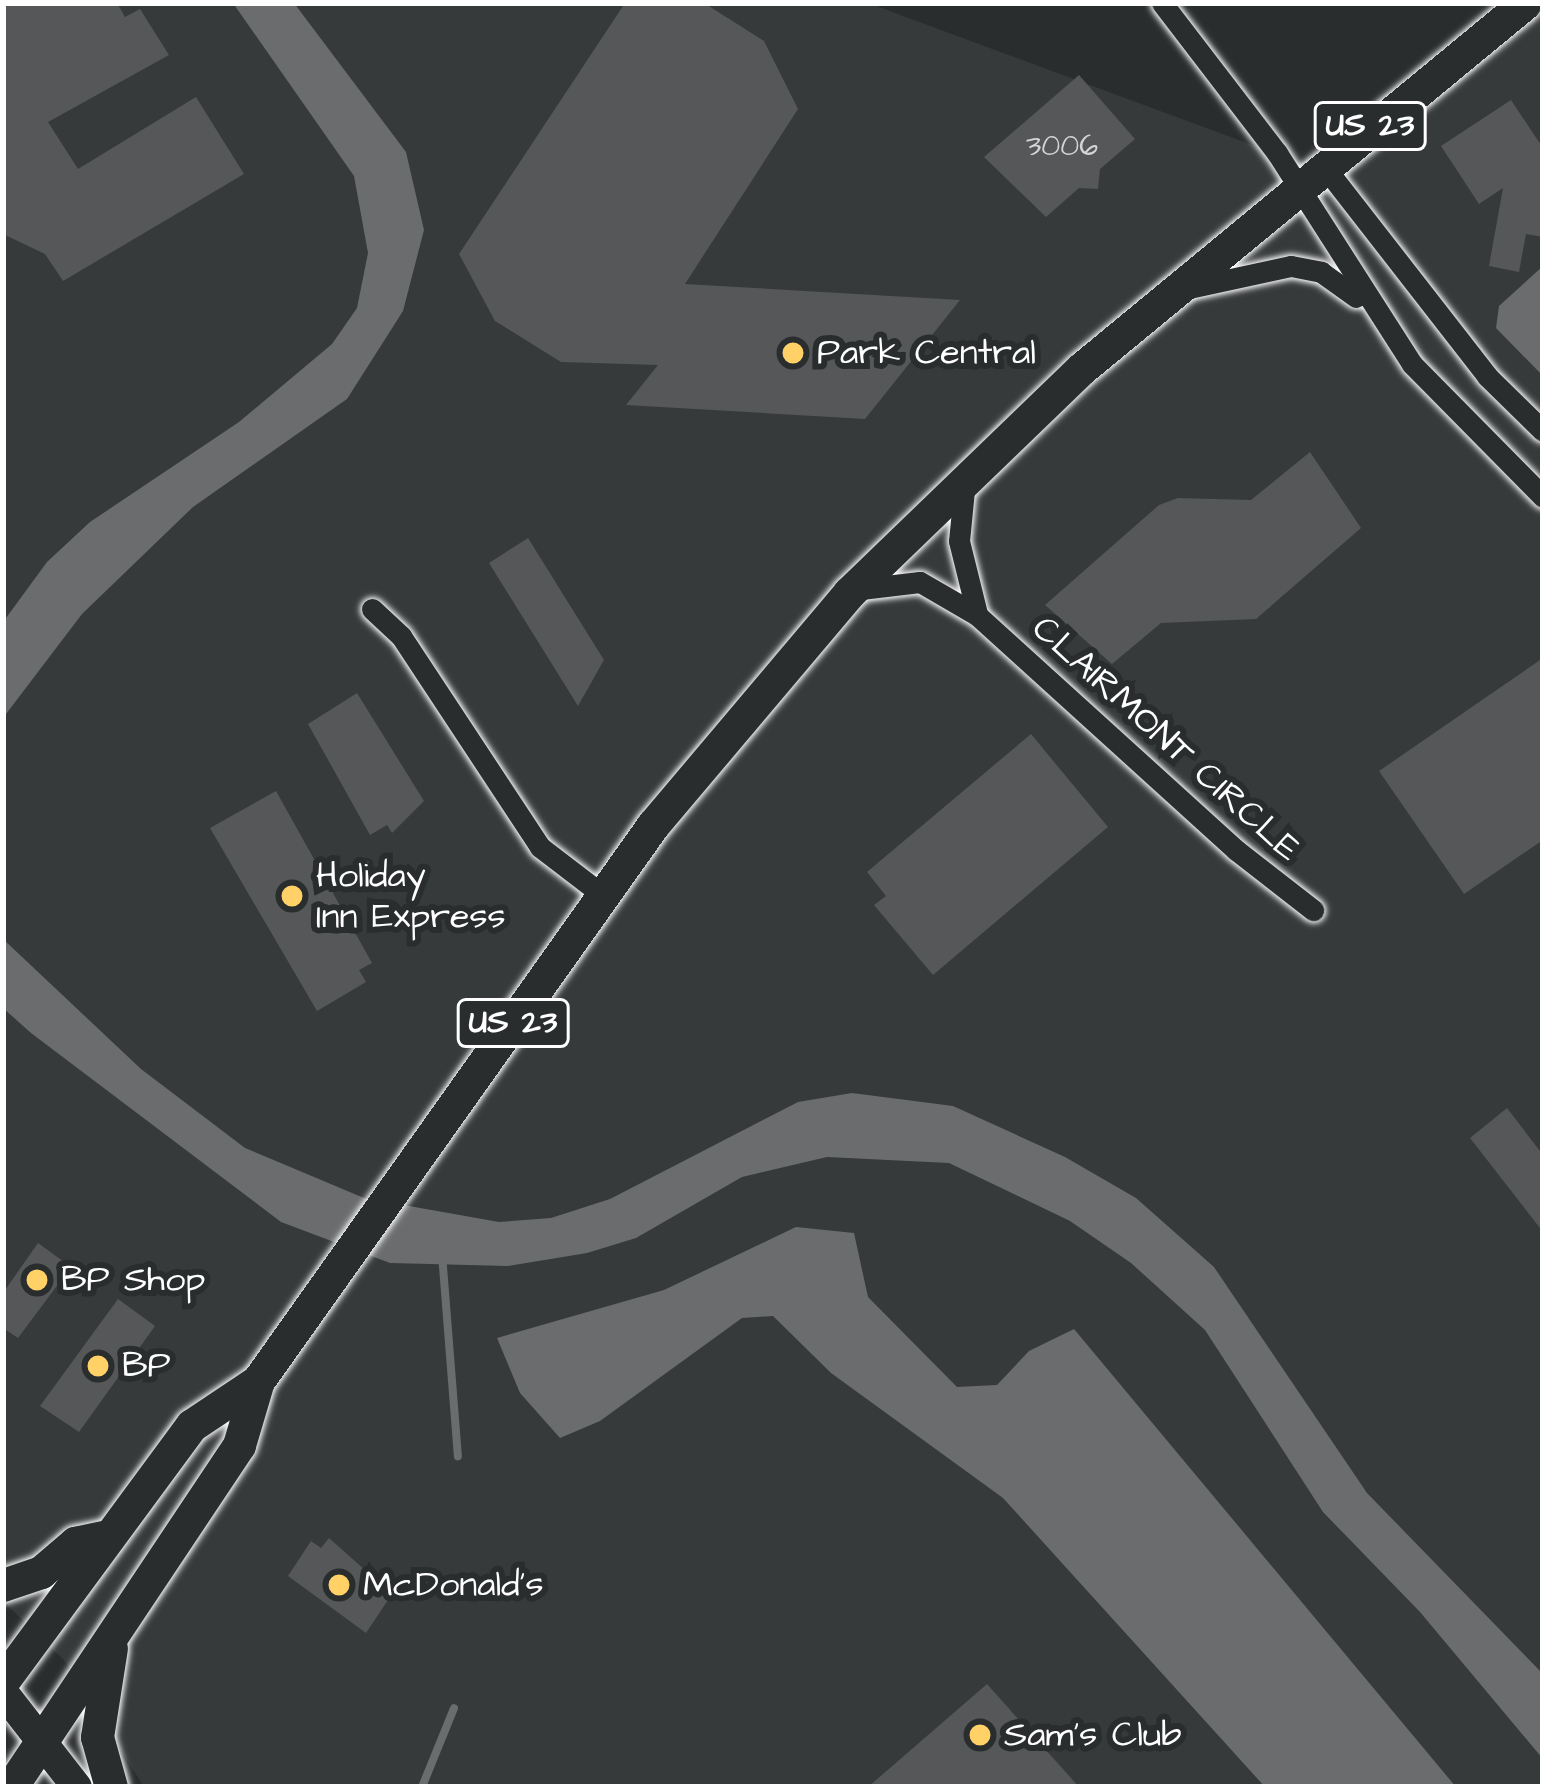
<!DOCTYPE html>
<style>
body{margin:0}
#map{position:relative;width:1546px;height:1790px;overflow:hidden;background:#2a2d2e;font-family:"Architects Daughter",sans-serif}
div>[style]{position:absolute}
.built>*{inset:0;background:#373a3b}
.water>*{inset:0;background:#6a6c6d}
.stream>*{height:8px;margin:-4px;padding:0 4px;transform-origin:4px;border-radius:4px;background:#6a6c6d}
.building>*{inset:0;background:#555758}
.roads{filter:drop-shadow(0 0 3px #fff) drop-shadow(0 0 3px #fff)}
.street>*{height:21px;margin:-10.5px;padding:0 10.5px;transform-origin:10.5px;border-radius:10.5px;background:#2a2d2e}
.secondary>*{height:30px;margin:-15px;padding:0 15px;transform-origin:15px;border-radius:15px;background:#2a2d2e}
.primary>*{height:33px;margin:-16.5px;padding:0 16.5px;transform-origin:16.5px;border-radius:16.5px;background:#2a2d2e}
.dots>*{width:33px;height:33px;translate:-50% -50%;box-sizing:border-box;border:6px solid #2a2d2e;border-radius:50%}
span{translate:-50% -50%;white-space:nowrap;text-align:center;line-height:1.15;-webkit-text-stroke:12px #2a2d2e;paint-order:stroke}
.number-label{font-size:30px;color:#d4d5d5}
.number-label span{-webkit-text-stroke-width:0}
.shield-label span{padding:3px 9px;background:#2a2d2e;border:3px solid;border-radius:9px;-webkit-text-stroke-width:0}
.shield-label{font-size:33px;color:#fff;font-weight:700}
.poi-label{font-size:36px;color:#fff}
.left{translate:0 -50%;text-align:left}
.street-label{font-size:36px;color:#fff}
.frame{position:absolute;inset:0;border:6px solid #fff;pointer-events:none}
</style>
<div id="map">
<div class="built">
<i style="clip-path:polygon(3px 3px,868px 3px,1301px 163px,1543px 3px,1543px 1787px,144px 1787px,65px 1661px,3px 1601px)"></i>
</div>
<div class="water">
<i style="clip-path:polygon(233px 3px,294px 3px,406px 152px,424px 230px,403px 311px,347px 399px,193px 507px,82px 614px,3px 718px,3px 622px,47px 562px,90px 522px,239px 422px,332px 344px,357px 308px,368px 253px,354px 176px)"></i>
<i style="clip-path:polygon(1543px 266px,1543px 376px,1496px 328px,1499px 306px)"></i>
<i style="clip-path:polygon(3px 939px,141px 1069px,245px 1148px,364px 1198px,499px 1222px,551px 1218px,610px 1199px,798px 1102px,852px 1093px,953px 1106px,1065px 1157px,1136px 1198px,1214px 1267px,1367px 1493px,1543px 1674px,1543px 1759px,1420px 1612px,1323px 1512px,1205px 1330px,1131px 1263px,1070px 1221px,949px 1163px,827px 1157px,742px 1177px,636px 1238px,587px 1253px,508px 1266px,390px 1263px,281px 1222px,31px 1033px,3px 1008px)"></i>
<i style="clip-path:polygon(796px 1227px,854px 1233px,868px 1297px,957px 1387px,997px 1385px,1029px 1351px,1074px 1329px,1456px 1787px,1265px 1787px,1003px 1498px,831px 1373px,773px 1316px,742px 1318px,600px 1421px,560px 1438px,520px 1393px,497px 1338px,664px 1290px)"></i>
</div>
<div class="stream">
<i style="left:442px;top:1254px;width:203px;rotate:85.5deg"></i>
<i style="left:422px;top:1787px;width:85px;rotate:-67.9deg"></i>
</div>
<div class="building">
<i style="clip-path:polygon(3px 3px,117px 3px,125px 17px,140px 9px,169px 55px,48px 122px,78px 169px,196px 97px,244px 174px,63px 281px,45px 254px,3px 234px)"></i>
<i style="clip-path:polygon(625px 3px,704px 3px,764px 41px,798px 109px,685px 284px,960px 300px,865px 419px,626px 405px,658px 365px,561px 362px,495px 321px,459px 254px)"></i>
<i style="clip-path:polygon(1079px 75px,1135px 139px,1100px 169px,1098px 189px,1079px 188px,1046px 217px,984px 157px)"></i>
<i style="clip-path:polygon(1511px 100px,1543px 148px,1543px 237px,1526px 234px,1519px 272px,1489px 266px,1503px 188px,1479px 204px,1441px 146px)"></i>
<i style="clip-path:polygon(1310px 452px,1361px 528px,1256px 619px,1161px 623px,1112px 664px,1045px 605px,1159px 505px,1178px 498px,1251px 500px)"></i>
<i style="clip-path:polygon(528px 538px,604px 660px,578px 706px,489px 563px)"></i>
<i style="clip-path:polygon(1543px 658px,1543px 840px,1464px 894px,1379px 771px)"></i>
<i style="clip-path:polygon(357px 693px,424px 801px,392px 833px,387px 825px,370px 835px,308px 724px)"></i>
<i style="clip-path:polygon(1031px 734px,1108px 827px,933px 975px,874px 905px,886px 896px,867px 872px)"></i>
<i style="clip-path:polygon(276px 791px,372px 963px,359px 970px,366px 982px,317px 1011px,210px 828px)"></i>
<i style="clip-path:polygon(1507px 1108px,1543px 1155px,1543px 1232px,1470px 1138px)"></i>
<i style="clip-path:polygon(38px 1243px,71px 1267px,18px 1338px,3px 1328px,3px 1293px)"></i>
<i style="clip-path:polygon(118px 1299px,155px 1326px,79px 1432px,40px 1406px)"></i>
<i style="clip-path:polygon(329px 1538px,392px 1594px,366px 1633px,288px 1576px,311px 1541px,321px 1548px)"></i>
<i style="clip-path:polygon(987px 1684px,1079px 1787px,868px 1787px)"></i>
</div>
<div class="roads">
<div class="street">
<i style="left:1162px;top:3px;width:189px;rotate:52.5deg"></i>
<i style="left:1277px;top:153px;width:250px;rotate:57.4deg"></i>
<i style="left:1412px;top:364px;width:187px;rotate:45.4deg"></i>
<i style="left:1323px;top:165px;width:267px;rotate:52.1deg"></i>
<i style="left:1487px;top:376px;width:78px;rotate:44.5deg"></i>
<i style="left:1189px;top:288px;width:104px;rotate:-12.2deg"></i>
<i style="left:1291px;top:266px;width:31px;rotate:11deg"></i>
<i style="left:1321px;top:272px;width:43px;rotate:35.5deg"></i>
<i style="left:965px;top:480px;width:61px;rotate:95.6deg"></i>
<i style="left:959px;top:541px;width:75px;rotate:76.1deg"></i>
<i style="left:861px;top:589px;width:59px;rotate:-6.8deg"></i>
<i style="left:920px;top:582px;width:66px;rotate:30.1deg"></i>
<i style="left:977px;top:615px;width:350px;rotate:42.2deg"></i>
<i style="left:1236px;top:850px;width:98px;rotate:37.9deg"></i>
<i style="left:372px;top:609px;width:40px;rotate:43deg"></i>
<i style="left:401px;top:636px;width:253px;rotate:56.6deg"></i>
<i style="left:540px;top:847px;width:81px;rotate:37.4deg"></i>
</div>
<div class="secondary">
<i style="left:3px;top:1692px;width:120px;rotate:52.1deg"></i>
</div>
<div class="primary">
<i style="left:3px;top:1585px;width:40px;rotate:-18.9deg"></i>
<i style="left:41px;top:1572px;width:45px;rotate:-40.5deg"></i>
<i style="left:75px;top:1543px;width:35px;rotate:-12deg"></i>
<i style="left:3px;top:1681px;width:318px;rotate:-53.6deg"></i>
<i style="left:192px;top:1425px;width:79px;rotate:-33.7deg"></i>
<i style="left:258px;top:1381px;width:682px;rotate:-54.61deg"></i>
<i style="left:653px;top:825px;width:304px;rotate:-49.8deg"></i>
<i style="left:849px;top:593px;width:322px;rotate:-44deg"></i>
<i style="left:1081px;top:369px;width:575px;rotate:-39.5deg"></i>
<i style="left:11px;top:1787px;width:411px;rotate:-56.3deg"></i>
<i style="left:239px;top:1445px;width:67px;rotate:-73.5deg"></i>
<i style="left:111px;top:1787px;width:52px;rotate:-105.6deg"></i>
<i style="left:97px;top:1737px;width:90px;rotate:-81.1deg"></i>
</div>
</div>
<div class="dots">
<i style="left:793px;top:353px;background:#ffd166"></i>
<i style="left:292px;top:896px;background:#ffd166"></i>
<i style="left:37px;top:1280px;background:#ffd166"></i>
<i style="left:98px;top:1366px;background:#ffd166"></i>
<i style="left:339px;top:1585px;background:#ffd166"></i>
<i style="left:980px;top:1735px;background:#ffd166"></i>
</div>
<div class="number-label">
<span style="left:1062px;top:146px">3006</span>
</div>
<div class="shield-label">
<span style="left:1370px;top:126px">US 23</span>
<span style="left:513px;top:1023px">US 23</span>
</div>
<div class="poi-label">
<span class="left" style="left:817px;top:353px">Park Central</span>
<span class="left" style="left:316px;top:896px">Holiday<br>Inn Express</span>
<span class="left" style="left:61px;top:1280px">BP Shop</span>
<span class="left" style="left:122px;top:1366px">BP</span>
<span class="left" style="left:363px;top:1585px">McDonald's</span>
<span class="left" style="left:1004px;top:1735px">Sam's Club</span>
</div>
<div class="street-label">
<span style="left:1166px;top:739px;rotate:42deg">CLAIRMONT CIRCLE</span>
</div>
<div class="frame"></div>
</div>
